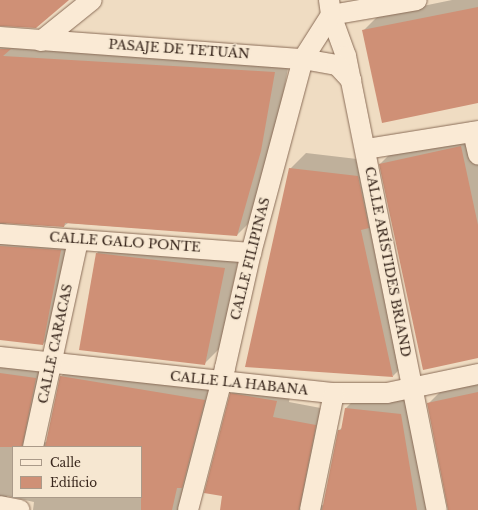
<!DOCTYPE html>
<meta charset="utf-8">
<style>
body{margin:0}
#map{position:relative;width:478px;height:510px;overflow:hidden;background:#efdcc2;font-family:"Libre Baskerville",serif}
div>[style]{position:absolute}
.shadow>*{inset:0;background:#0003}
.building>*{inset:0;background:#cf9076}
.roads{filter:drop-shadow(0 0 1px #8a6d58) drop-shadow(0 0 1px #8a6d58)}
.minor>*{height:20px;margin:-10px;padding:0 10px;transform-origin:10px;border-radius:10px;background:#faead5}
span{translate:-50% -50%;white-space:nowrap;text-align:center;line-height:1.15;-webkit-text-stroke:3px #f6e7d1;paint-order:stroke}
.street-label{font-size:13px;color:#39271d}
.legend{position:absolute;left:12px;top:446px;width:130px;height:52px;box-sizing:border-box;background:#f6e7d1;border:1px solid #aa9a89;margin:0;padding:5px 7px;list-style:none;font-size:12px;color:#39271d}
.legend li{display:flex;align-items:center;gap:8px;height:20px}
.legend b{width:20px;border:1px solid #aa9a89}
</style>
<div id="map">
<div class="shadow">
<i style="clip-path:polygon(452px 0,478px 0,478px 102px,363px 31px,379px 15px)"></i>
<i style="clip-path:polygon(0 39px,290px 57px,276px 135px,253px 219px,237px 235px,68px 223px,64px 226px,4px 222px,15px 230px,76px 235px,59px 328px,43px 344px,0 339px)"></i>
<i style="clip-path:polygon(478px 138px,478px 357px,380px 164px,396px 148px)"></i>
<i style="clip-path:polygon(306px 153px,374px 161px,408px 361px,393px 376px,290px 169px)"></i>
<i style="clip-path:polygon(112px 237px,240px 253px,220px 348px,204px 364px,97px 253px)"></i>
<i style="clip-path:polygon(evenodd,0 355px,51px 362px,41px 440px,47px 443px,61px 376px,77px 361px,220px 384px,185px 510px,33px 510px,34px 502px,7px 496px,8px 499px,0 510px,0 355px,13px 447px,141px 447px,141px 497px,13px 497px,13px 447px)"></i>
<i style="clip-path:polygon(247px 378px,292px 386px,289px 402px,331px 410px,318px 503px,324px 506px,339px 430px,343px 427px,346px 408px,362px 392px,417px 399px,435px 510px,221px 510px,231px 394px)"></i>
<i style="clip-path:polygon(478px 381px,478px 510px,449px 510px,428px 404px,444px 388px)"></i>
</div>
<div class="building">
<i style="clip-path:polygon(0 0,69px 0,36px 28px,0 26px)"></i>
<i style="clip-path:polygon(478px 7px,478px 103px,382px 123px,362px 30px)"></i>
<i style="clip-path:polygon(0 49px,11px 49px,3px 56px,275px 72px,261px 151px,237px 236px,65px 223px,64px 227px,0 223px)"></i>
<i style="clip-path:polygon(461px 146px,478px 225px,478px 358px,423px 370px,379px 164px)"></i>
<i style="clip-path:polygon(289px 168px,358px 176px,369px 228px,361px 230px,393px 377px,245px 367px)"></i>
<i style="clip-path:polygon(0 246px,61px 250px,43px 345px,0 340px)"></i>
<i style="clip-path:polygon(96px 253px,225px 268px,205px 365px,79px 350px)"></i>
<i style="clip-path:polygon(0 373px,36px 378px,22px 447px,0 447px)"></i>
<i style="clip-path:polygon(60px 376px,205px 400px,182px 488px,177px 488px,172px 510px,141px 510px,141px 447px,45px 447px)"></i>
<i style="clip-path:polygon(478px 392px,478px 510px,448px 510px,427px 403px)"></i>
<i style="clip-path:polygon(230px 393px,277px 401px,273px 417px,316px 425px,299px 510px,220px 510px,222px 496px,204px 493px)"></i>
<i style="clip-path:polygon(345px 408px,401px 414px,417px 510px,322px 510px,338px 430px,341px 430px)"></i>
</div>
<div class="roads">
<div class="minor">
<i style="left:329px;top:0;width:15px;rotate:82deg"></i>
<i style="left:331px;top:15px;width:44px;rotate:69.9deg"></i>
<i style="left:346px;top:56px;width:463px;rotate:78.7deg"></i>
<i style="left:331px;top:15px;width:87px;rotate:-9.9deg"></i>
<i style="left:0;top:37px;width:304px;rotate:4.2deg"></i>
<i style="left:303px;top:59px;width:35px;rotate:10deg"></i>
<i style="left:337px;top:65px;width:21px;rotate:47deg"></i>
<i style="left:41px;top:41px;width:65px;rotate:-38.8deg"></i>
<i style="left:473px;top:132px;width:23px;rotate:77deg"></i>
<i style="left:366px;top:149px;width:113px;rotate:-9.1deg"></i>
<i style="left:0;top:234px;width:252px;rotate:4.3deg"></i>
<i style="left:0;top:357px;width:336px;rotate:6.2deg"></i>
<i style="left:334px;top:393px;width:53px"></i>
<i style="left:387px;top:393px;width:93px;rotate:-11.8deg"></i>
<i style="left:33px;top:447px;width:212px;rotate:-77.7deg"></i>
<i style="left:0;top:506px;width:20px;rotate:11deg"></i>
<i style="left:188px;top:510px;width:147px;rotate:-75.4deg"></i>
<i style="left:225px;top:368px;width:118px;rotate:-77.3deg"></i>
<i style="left:251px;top:253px;width:201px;rotate:-75deg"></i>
<i style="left:303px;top:59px;width:52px;rotate:-57.5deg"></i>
<i style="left:310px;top:510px;width:119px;rotate:-78.4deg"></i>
</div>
</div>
<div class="street-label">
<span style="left:179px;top:50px;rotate:4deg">PASAJE DE TETUÁN</span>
<span style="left:125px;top:243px;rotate:4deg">CALLE GALO PONTE</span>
<span style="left:251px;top:259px;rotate:-76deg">CALLE FILIPINAS</span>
<span style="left:387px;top:262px;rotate:79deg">CALLE ARÍSTIDES BRIAND</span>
<span style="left:56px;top:344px;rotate:-78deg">CALLE CARACAS</span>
<span style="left:239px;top:384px;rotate:6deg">CALLE LA HABANA</span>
</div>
<ul class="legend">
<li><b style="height:5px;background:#faead5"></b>Calle</li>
<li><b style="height:11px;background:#cf9076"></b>Edificio</li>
</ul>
</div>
